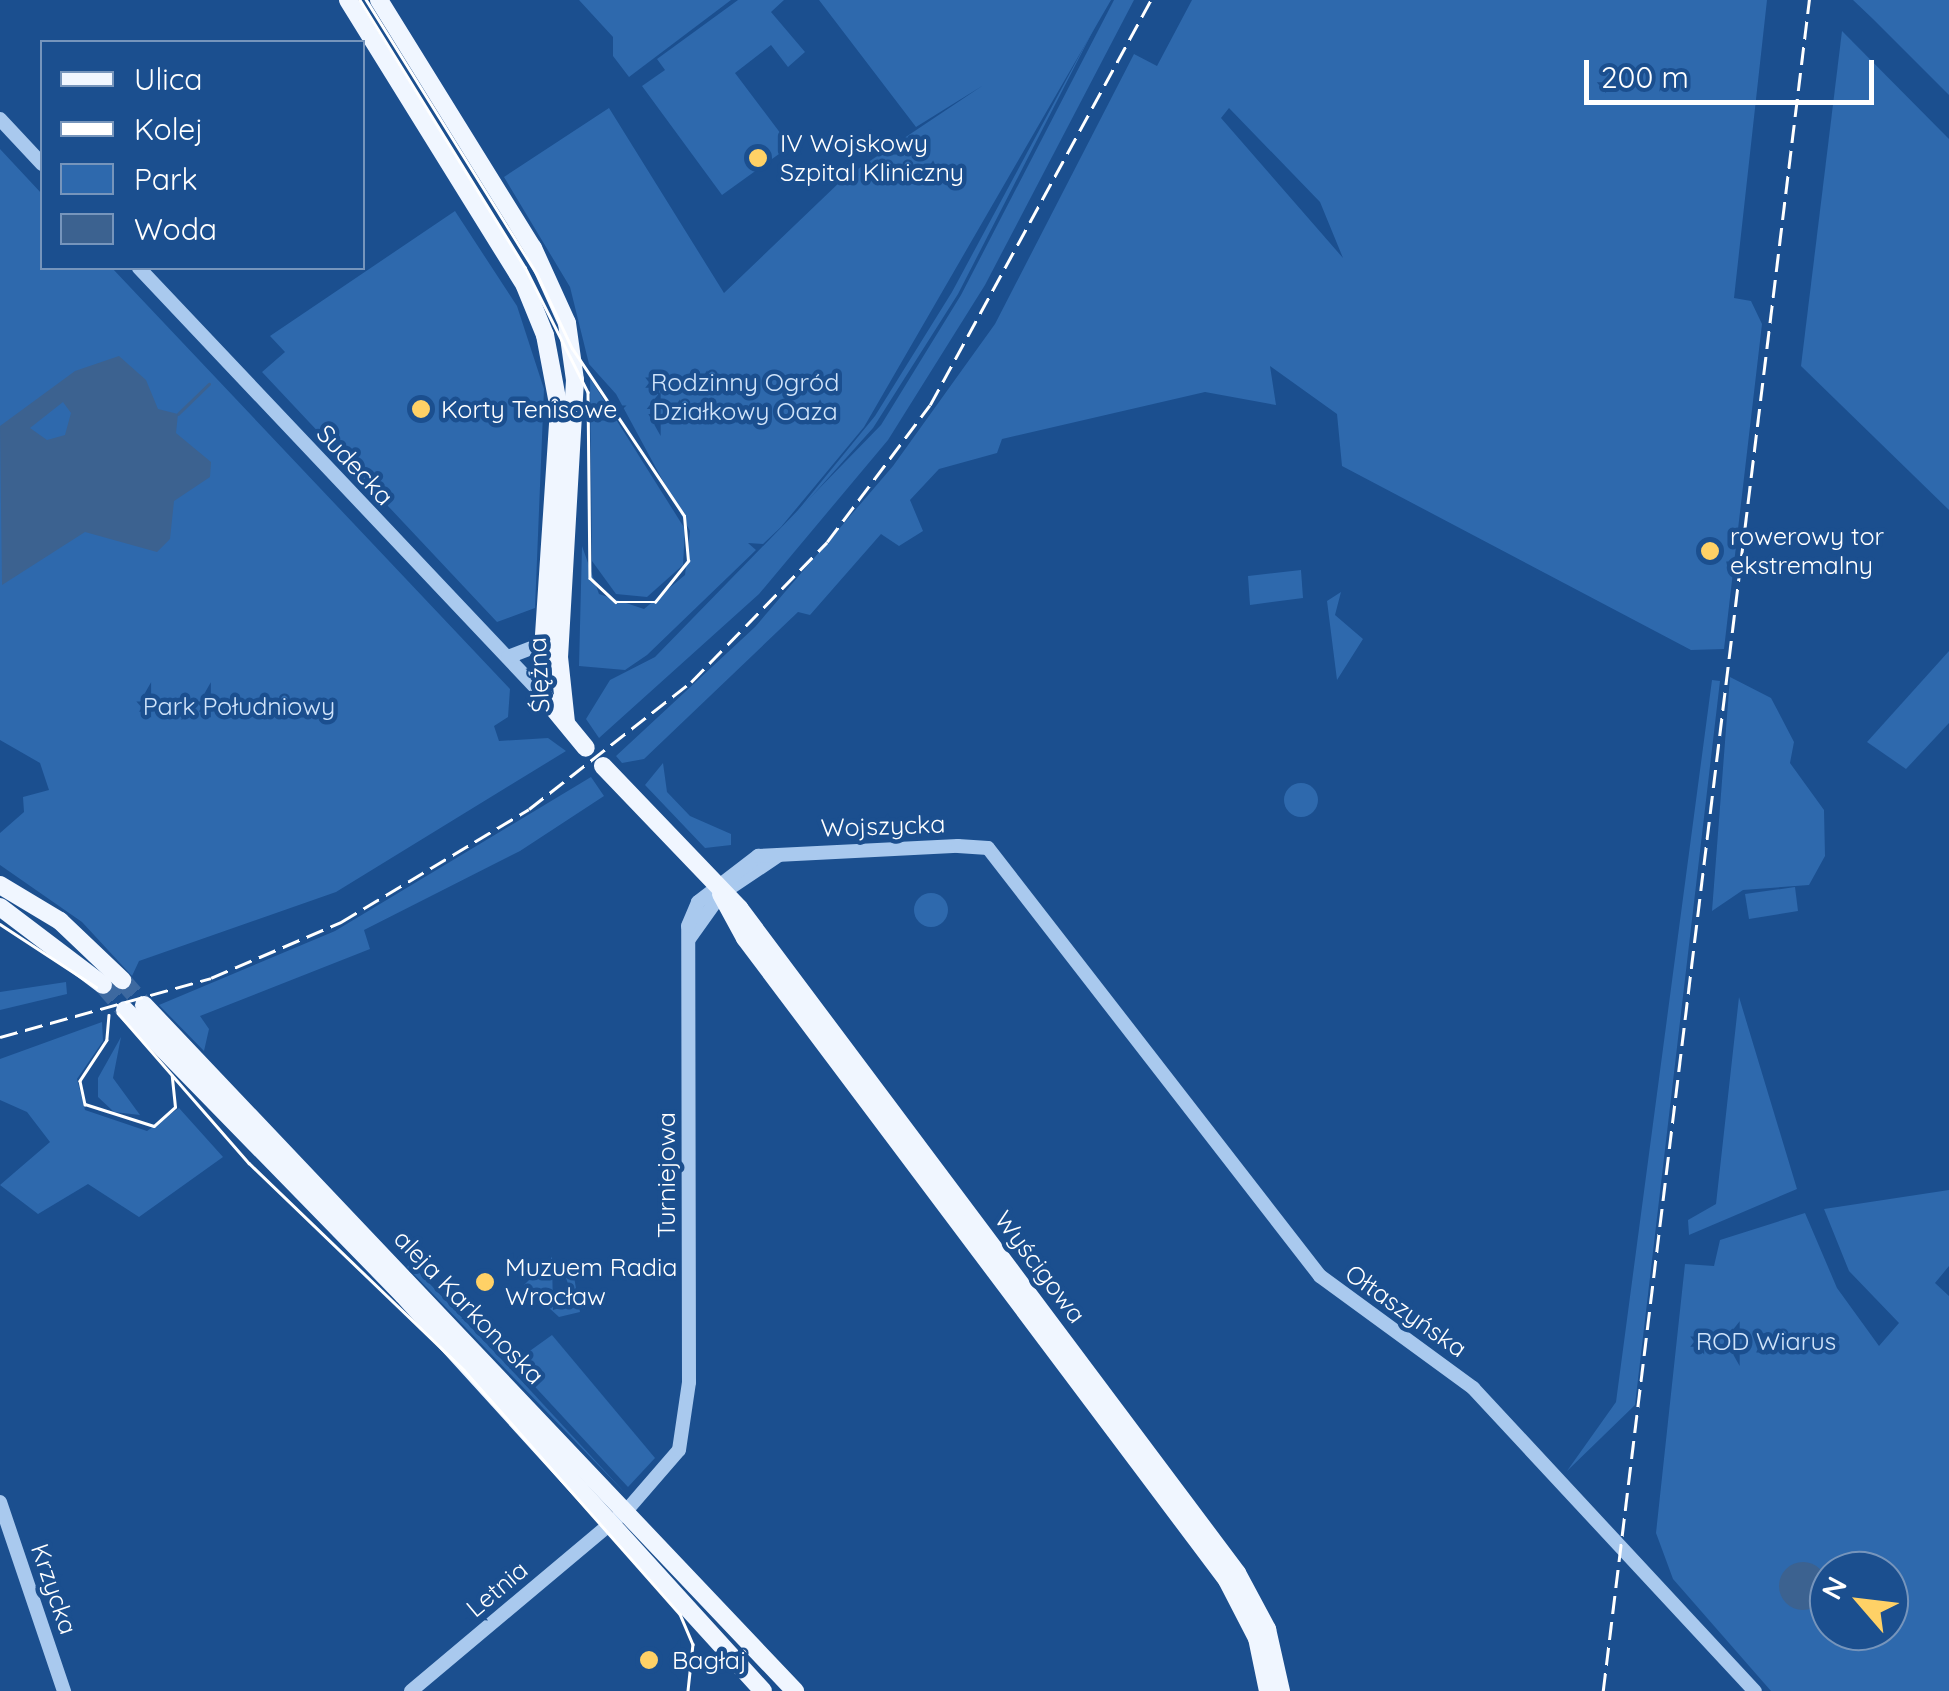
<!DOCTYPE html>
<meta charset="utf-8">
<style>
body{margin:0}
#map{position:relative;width:1949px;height:1691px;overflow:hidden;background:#1b4f8f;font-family:Quicksand,sans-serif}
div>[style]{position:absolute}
.green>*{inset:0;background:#2e69ad}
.round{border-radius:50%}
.water>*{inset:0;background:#3c6290}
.stream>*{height:2.5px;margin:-1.25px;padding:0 1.25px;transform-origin:1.25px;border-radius:1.25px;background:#3c6290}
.major-tunnel>*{height:18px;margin-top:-9px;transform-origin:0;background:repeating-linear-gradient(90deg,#3d69a0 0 18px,transparent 0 27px)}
.minor>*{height:14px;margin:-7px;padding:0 7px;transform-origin:7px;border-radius:7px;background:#a9c9ee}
.major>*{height:18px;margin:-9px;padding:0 9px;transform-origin:9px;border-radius:9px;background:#f0f6ff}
.tram>*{height:2.5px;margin:-1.25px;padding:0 1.25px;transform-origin:1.25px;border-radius:1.25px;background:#fff}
.rail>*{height:2.5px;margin-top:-1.25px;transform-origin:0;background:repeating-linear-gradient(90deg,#fff 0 18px,transparent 0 26px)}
.dots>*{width:28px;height:28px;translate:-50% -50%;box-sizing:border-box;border:5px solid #1b4f8f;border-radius:50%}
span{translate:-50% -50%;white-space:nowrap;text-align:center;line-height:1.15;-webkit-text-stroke:9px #1b4f8f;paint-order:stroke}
.poi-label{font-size:25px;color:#fff}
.left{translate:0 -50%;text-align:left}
.park-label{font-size:25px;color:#cfe3fa}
.street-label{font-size:25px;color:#fff}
.legend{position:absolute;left:40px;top:40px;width:325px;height:230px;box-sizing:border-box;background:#1b4f8f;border:2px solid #7695bc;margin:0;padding:12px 18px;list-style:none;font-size:30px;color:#fff}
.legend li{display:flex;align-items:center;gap:20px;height:50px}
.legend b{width:50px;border:2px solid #7695bc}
.north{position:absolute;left:1809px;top:1551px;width:100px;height:100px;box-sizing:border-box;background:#1b4f8f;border:2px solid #7695bc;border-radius:50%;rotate:298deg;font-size:28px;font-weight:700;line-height:40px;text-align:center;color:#fff}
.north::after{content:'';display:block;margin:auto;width:35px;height:45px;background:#ffd166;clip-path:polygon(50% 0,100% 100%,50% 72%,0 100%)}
.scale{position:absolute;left:1584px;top:60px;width:290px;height:45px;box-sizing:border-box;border:5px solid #fff;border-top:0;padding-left:12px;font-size:30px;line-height:35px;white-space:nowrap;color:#fff;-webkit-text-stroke:8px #1b4f8f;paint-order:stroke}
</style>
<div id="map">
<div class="green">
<i style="clip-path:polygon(579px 0,731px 0,629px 77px,613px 56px,613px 37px)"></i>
<i style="clip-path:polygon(738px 0,784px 0,771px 12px,805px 52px,788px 67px,771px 45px,735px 73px,790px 146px,722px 195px,642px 86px,665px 70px,657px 59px)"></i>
<i style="clip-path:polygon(819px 0,1111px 0,864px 427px,781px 527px,763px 544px,748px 543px,756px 550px,647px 655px,625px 670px,579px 666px,582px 546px,599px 594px,644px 609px,685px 575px,690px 531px,616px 394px,589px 364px,570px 287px,504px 177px,609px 108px,724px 293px,843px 179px,982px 86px,916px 127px)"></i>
<i style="clip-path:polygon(1114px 0,1134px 0,985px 285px,888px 440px,759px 594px,599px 738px,586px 719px,610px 680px,655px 657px,881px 425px,961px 295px)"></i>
<i style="clip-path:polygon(evenodd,1192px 0,1767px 0,1734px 298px,1751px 301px,1762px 324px,1724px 649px,1691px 650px,1342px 466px,1337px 414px,1270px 366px,1276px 405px,1205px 392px,1002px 439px,997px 453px,939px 469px,910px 500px,923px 531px,899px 546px,881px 534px,810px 615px,798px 612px,644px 759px,622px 763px,616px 756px,755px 627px,893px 466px,995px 324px,1134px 54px,1157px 66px,1192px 0,1229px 108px,1320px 202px,1343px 258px,1221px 118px,1229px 108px)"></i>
<i style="clip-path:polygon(1853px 0,1949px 0,1949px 95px,1873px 19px)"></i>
<i style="clip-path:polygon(1099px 19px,958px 294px,873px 428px,786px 525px,875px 416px,952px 292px)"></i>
<i style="clip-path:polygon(1842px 31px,1949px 139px,1949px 510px,1801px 366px)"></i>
<i style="clip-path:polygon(0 149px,42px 194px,42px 268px,112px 268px,510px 689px,508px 717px,494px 726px,499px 741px,548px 738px,566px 751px,336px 892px,139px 961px,132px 976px,82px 922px,0 865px,0 833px,24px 812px,23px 797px,49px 790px,40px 763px,0 740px)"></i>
<i style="clip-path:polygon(455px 211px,517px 306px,544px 389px,535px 608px,497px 622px,262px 372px,285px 352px,270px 336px)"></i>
<i style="clip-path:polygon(590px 378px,685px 529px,683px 565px,647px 597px,616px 594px,592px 561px)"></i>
<i style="clip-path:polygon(1301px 570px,1303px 598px,1250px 605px,1248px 576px)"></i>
<i style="clip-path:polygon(1341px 592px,1335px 615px,1363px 639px,1337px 680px,1327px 601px)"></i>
<i style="clip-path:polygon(1949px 651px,1949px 723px,1906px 769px,1867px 742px)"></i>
<i style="clip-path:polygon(1730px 677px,1771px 698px,1781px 717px,1794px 742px,1790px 763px,1824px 810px,1825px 856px,1809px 885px,1743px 890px,1712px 911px)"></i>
<i style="clip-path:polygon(1712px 680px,1720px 681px,1635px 1405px,1567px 1471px,1616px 1402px)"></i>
<i style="clip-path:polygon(663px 763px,667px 792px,690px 816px,731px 834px,731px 845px,705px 848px,645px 785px)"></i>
<i style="clip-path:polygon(591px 777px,604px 796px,520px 851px,364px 930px,370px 949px,200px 1016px,209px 1029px,204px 1051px,159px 1005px,335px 931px)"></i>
<i class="round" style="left:1284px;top:783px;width:34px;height:34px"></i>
<i style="clip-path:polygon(1795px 887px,1798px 911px,1749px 919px,1745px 894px)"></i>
<i class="round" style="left:914px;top:893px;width:34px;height:34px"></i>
<i style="clip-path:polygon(66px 982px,67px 994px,0 1010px,0 992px)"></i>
<i style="clip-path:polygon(1739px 997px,1797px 1189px,1689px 1235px,1688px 1220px,1716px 1204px)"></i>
<i style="clip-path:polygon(102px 1022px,103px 1041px,77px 1079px,85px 1110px,147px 1131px,179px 1108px,223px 1157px,139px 1217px,88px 1184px,38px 1214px,0 1185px,50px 1142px,27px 1112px,0 1100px,0 1059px)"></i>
<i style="clip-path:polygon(121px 1037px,113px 1078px,140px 1115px,114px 1112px,98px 1097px,98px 1078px)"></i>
<i style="clip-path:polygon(evenodd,1949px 1190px,1949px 1266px,1935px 1283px,1949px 1296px,1949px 1691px,1771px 1691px,1673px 1579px,1656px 1533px,1685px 1264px,1714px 1266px,1720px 1240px,1805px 1213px,1837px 1288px,1879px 1346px,1899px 1323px,1849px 1271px,1824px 1209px,1949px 1190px,1829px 1571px,1889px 1571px,1889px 1631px,1829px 1631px,1829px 1571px)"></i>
<i style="clip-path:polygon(552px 1257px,553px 1310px,575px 1303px,562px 1267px,572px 1265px,580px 1312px,559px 1317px,524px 1285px)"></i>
<i style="clip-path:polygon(411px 1264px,518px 1377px,627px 1495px,407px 1267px)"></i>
<i style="clip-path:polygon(552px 1335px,655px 1458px,628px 1487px,513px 1363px)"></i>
</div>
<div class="water">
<i style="clip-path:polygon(evenodd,119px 356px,146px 380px,158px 409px,178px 414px,176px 433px,211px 462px,210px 477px,174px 501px,170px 539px,157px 552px,85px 532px,2px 585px,0 426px,75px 371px,119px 356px,63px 402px,71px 413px,65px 435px,47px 440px,30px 428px,63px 402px)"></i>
<i class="round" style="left:1779px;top:1562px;width:48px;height:48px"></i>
</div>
<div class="stream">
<i style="left:178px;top:414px;width:43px;rotate:-44.1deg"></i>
</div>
<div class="major-tunnel">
<i style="left:122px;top:980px;width:33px;rotate:49deg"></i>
<i style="left:103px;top:985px;width:33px;rotate:49deg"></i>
</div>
<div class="minor">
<i style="left:0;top:119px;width:62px;rotate:47deg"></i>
<i style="left:139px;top:268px;width:584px;rotate:46.6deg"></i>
<i style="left:508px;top:657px;width:39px;rotate:-21deg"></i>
<i style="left:689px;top:939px;width:55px;rotate:-54.6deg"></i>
<i style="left:721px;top:894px;width:70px;rotate:-33.9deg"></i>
<i style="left:0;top:1502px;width:200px;rotate:71.3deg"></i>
<i style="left:411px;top:1691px;width:282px;rotate:-40deg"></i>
<i style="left:627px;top:1510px;width:79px;rotate:-49.1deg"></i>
<i style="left:679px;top:1450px;width:69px;rotate:-81.6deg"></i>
<i style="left:689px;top:1382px;width:456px;rotate:-90.1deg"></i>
<i style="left:688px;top:926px;width:26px;rotate:-67deg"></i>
<i style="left:698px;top:902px;width:76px;rotate:-37.5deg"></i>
<i style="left:758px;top:856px;width:200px;rotate:-2.9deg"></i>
<i style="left:958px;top:846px;width:30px;rotate:4deg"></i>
<i style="left:988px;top:848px;width:542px;rotate:52.2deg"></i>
<i style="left:1320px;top:1276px;width:190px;rotate:36.2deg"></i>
<i style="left:1473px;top:1388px;width:414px;rotate:47.1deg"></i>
</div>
<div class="major">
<i style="left:348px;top:0;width:336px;rotate:58.2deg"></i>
<i style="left:525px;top:286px;width:53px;rotate:67.8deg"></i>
<i style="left:545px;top:335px;width:75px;rotate:79.3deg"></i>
<i style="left:559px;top:409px;width:284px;rotate:93.8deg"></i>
<i style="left:540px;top:692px;width:72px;rotate:50.6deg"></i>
<i style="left:379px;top:0;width:292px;rotate:58.2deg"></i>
<i style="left:533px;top:248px;width:82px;rotate:65.6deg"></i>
<i style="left:567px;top:323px;width:58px;rotate:82deg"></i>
<i style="left:575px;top:380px;width:277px;rotate:93.3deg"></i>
<i style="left:559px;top:657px;width:65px;rotate:83.9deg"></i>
<i style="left:603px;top:766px;width:197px;rotate:46.2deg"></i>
<i style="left:739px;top:908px;width:831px;rotate:53.17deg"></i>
<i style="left:1237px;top:1573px;width:64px;rotate:61.8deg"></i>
<i style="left:1267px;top:1629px;width:64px;rotate:77.3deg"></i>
<i style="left:0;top:885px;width:70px;rotate:31deg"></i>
<i style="left:60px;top:921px;width:86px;rotate:43.6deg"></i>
<i style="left:721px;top:894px;width:50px;rotate:61.4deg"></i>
<i style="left:745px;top:938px;width:803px;rotate:53.1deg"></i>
<i style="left:1227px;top:1580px;width:65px;rotate:62.7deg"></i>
<i style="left:1257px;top:1638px;width:54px;rotate:78.3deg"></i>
<i style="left:0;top:907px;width:129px;rotate:37.1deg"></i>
<i style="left:144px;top:1005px;width:946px;rotate:46.5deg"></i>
<i style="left:125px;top:1010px;width:398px;rotate:45.7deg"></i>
<i style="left:403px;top:1295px;width:535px;rotate:47.73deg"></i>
</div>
<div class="tram">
<i style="left:360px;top:0;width:314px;rotate:58.3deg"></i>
<i style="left:525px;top:267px;width:140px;rotate:63.3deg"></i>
<i style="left:588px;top:392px;width:186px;rotate:89.4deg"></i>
<i style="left:590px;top:578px;width:35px;rotate:43deg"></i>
<i style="left:616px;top:602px;width:39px"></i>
<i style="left:655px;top:602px;width:53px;rotate:-51.2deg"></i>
<i style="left:688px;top:561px;width:45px;rotate:-95.1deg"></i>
<i style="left:684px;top:516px;width:201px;rotate:-123.8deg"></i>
<i style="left:572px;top:349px;width:82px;rotate:-115.3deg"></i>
<i style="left:537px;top:275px;width:324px;rotate:-121.9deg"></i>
<i style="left:0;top:924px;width:115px;rotate:33.3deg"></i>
<i style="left:118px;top:1013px;width:199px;rotate:48.9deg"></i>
<i style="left:249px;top:1163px;width:298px;rotate:43.9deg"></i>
<i style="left:464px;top:1370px;width:326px;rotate:48.5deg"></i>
<i style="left:680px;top:1614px;width:33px;rotate:67deg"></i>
<i style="left:693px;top:1644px;width:47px;rotate:96.1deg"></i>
<i style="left:109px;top:1015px;width:25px;rotate:95deg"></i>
<i style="left:107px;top:1040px;width:49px;rotate:123.4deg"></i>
<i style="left:80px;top:1081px;width:24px;rotate:78deg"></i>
<i style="left:85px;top:1104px;width:72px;rotate:17.7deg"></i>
<i style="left:154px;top:1126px;width:28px;rotate:-42deg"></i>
<i style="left:175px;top:1107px;width:31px;rotate:-96deg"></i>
</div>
<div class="rail">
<i style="left:0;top:1037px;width:219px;rotate:-15.6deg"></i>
<i style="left:211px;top:978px;width:142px;rotate:-23.3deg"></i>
<i style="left:341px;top:922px;width:219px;rotate:-31deg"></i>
<i style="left:529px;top:809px;width:206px;rotate:-38.1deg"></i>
<i style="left:691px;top:682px;width:195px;rotate:-45.8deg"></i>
<i style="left:827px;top:542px;width:171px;rotate:-53.1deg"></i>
<i style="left:930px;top:405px;width:461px;rotate:-61.4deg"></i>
<i style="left:1603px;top:1691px;width:1704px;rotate:-83.05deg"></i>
</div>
<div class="dots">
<i style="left:758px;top:158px;background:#ffd166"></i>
<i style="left:421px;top:409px;background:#ffd166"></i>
<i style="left:1710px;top:551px;background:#ffd166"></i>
<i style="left:485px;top:1282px;background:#ffd166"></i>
<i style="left:649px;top:1660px;background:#ffd166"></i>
</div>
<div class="poi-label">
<span class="left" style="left:780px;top:158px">IV Wojskowy<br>Szpital Kliniczny</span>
<span class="left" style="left:441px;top:409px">Korty Tenisowe</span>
<span class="left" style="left:1730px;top:551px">rowerowy tor<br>ekstremalny</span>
<span class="left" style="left:505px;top:1282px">Muzuem Radia<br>Wrocław</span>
<span class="left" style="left:672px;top:1660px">Bagłaj</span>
</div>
<div class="park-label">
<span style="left:745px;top:397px">Rodzinny Ogród<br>Działkowy Oaza</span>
<span style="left:239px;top:706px">Park Południowy</span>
<span style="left:1766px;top:1341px">ROD Wiarus</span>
</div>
<div class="street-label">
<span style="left:355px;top:465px;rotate:47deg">Sudecka</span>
<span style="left:539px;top:675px;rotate:-93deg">Ślężna</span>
<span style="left:883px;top:826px;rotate:-2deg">Wojszycka</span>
<span style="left:666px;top:1175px;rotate:-90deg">Turniejowa</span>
<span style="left:1040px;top:1267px;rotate:53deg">Wyścigowa</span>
<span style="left:469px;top:1307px;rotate:46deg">aleja Karkonoska</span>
<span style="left:1406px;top:1311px;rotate:35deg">Ołtaszyńska</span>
<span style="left:54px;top:1589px;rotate:71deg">Krzycka</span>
<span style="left:497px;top:1589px;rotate:-40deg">Letnia</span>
</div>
<ul class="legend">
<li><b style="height:12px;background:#f0f6ff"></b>Ulica</li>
<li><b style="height:12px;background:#fff"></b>Kolej</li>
<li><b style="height:28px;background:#2e69ad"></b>Park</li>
<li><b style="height:28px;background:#3c6290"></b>Woda</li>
</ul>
<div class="north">N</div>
<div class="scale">200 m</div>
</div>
